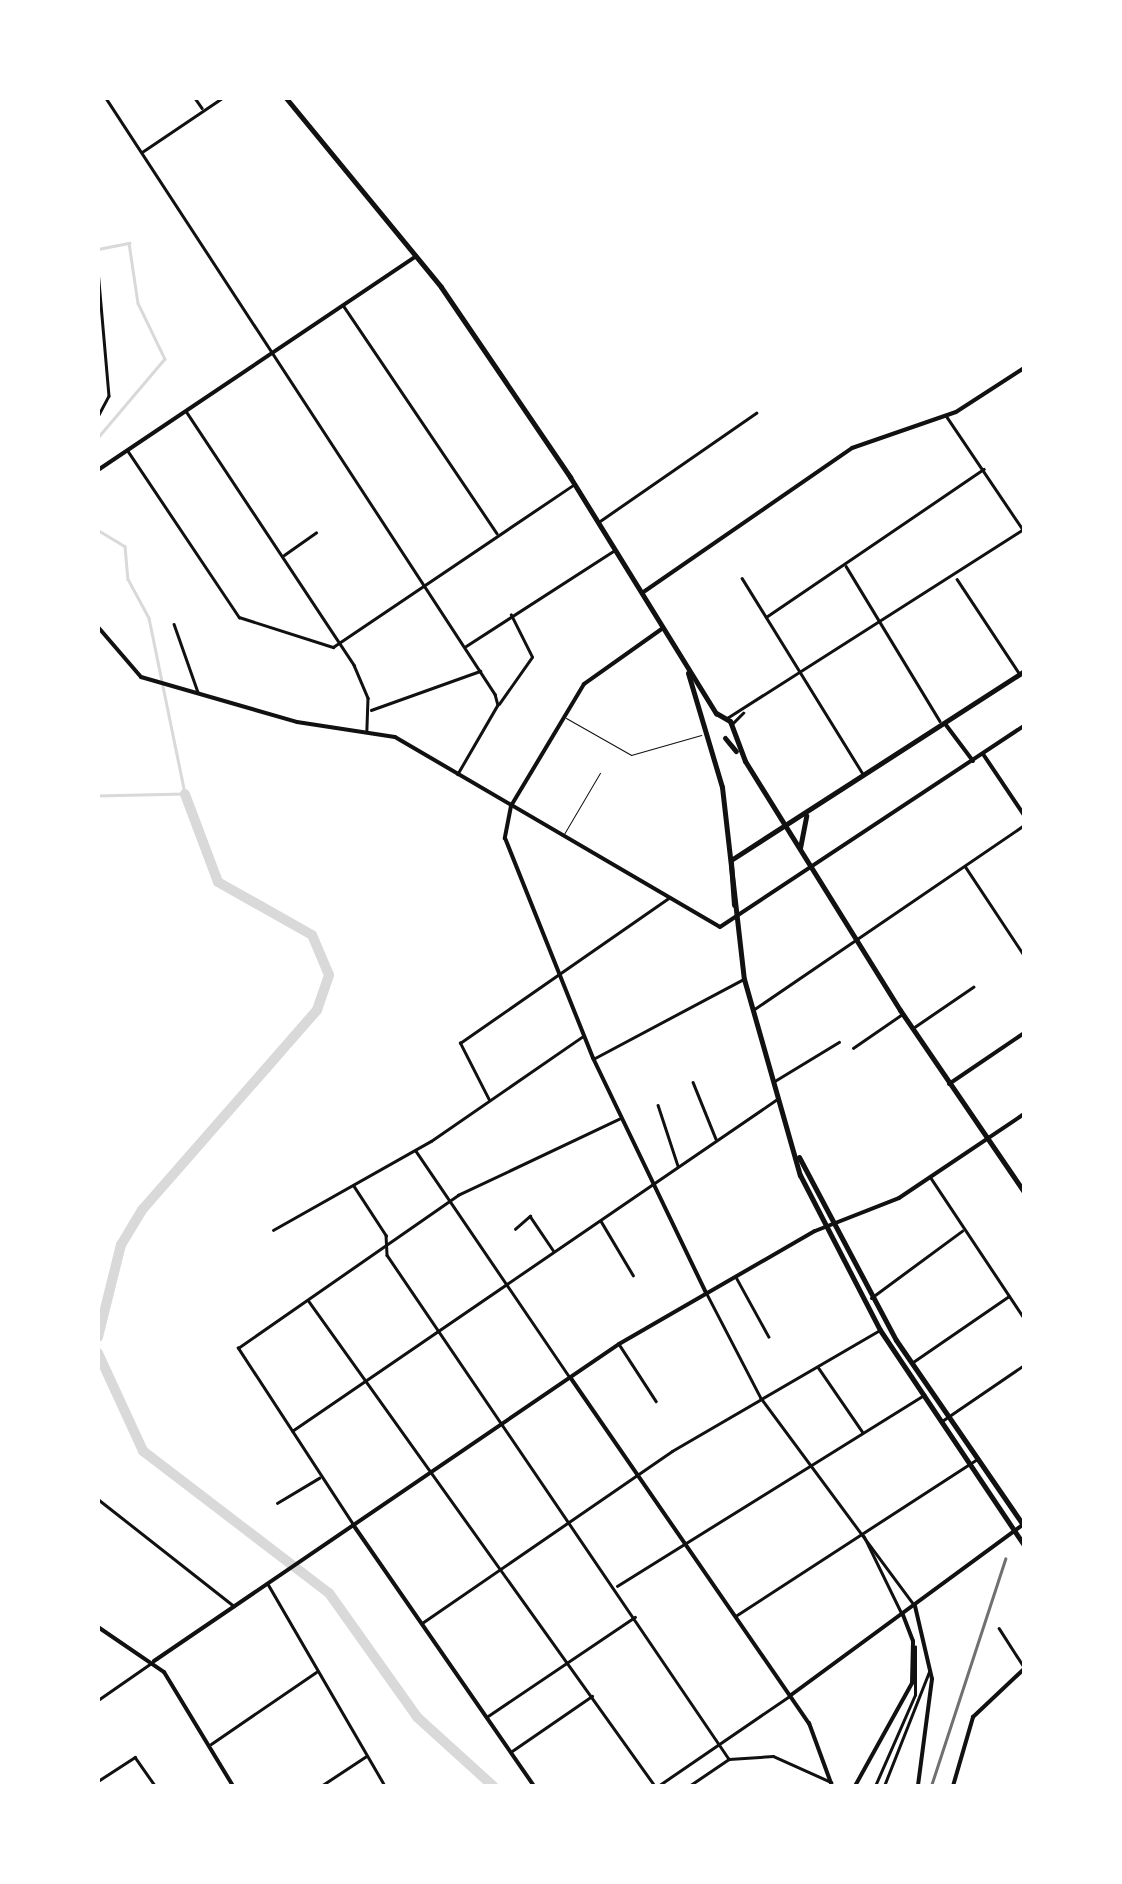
<!DOCTYPE html>
<style>
body{margin:0}
#map{position:relative;width:1122px;height:1884px;overflow:hidden;background:#fff;font-family:"Exo 2",sans-serif}
div>[style]{position:absolute}
.stream>*{height:2.5px;margin:-1.25px;padding:0 1.25px;transform-origin:1.25px;border-radius:1.25px;background:#d9d9d9}
.river>*{height:10px;margin:-5px;padding:0 5px;transform-origin:5px;border-radius:5px;background:#d9d9d9}
.service>*{height:1px;margin:-0.5px;padding:0 0.5px;transform-origin:0.5px;border-radius:0.5px;background:#111}
.minor>*{height:2.5px;margin:-1.25px;padding:0 1.25px;transform-origin:1.25px;border-radius:1.25px;background:#111}
.tertiary>*{height:4px;margin:-2px;padding:0 2px;transform-origin:2px;border-radius:2px;background:#111}
.primary>*{height:5px;margin:-2.5px;padding:0 2.5px;transform-origin:2.5px;border-radius:2.5px;background:#111}
.rail>*{height:2.5px;margin:-1.25px;padding:0 1.25px;transform-origin:1.25px;border-radius:1.25px;background:#707070}
span{translate:-50% -50%;white-space:nowrap;text-align:center;line-height:1.15;-webkit-text-stroke:10px #fff;paint-order:stroke}
.frame{position:absolute;inset:0;border:100px solid #fff;pointer-events:none}
</style>
<div id="map">
<div class="stream">
<i style="left:98px;top:249px;width:32px;rotate:-11deg"></i>
<i style="left:129px;top:243px;width:61px;rotate:81.5deg"></i>
<i style="left:138px;top:303px;width:62px;rotate:64.3deg"></i>
<i style="left:165px;top:359px;width:104px;rotate:130.3deg"></i>
<i style="left:98px;top:530px;width:31px;rotate:31deg"></i>
<i style="left:125px;top:546px;width:33px;rotate:85deg"></i>
<i style="left:128px;top:579px;width:44px;rotate:61.7deg"></i>
<i style="left:149px;top:618px;width:180px;rotate:78.4deg"></i>
<i style="left:185px;top:794px;width:87px;rotate:178.7deg"></i>
</div>
<div class="river">
<i style="left:98px;top:1337px;width:95px;rotate:-76deg"></i>
<i style="left:121px;top:1245px;width:41px;rotate:-59deg"></i>
<i style="left:142px;top:1210px;width:266px;rotate:-48.8deg"></i>
<i style="left:317px;top:1010px;width:37px;rotate:-71deg"></i>
<i style="left:329px;top:975px;width:43px;rotate:-113deg"></i>
<i style="left:312px;top:935px;width:108px;rotate:-150.6deg"></i>
<i style="left:218px;top:882px;width:94px;rotate:-110.6deg"></i>
<i style="left:98px;top:1353px;width:108px;rotate:65.3deg"></i>
<i style="left:143px;top:1451px;width:234px;rotate:37.4deg"></i>
<i style="left:329px;top:1593px;width:152px;rotate:54.6deg"></i>
<i style="left:417px;top:1717px;width:103px;rotate:42.2deg"></i>
</div>
<div class="service">
<i style="left:566px;top:718px;width:75px;rotate:29.6deg"></i>
<i style="left:631px;top:755px;width:73px;rotate:-15.9deg"></i>
<i style="left:564px;top:834px;width:71px;rotate:-59.5deg"></i>
</div>
<div class="minor">
<i style="left:106px;top:98px;width:712px;rotate:56.87deg"></i>
<i style="left:495px;top:694px;width:11px;rotate:75deg"></i>
<i style="left:498px;top:705px;width:80px;rotate:120.1deg"></i>
<i style="left:195px;top:98px;width:12px;rotate:55deg"></i>
<i style="left:142px;top:152px;width:97px;rotate:-34deg"></i>
<i style="left:98px;top:270px;width:126px;rotate:85deg"></i>
<i style="left:109px;top:396px;width:24px;rotate:118deg"></i>
<i style="left:343px;top:305px;width:275px;rotate:56deg"></i>
<i style="left:186px;top:411px;width:305px;rotate:56.5deg"></i>
<i style="left:354px;top:665px;width:36px;rotate:67deg"></i>
<i style="left:368px;top:698px;width:32px;rotate:92deg"></i>
<i style="left:947px;top:417px;width:138px;rotate:56deg"></i>
<i style="left:128px;top:451px;width:200px;rotate:56.2deg"></i>
<i style="left:239px;top:617px;width:99px;rotate:17.7deg"></i>
<i style="left:333px;top:647px;width:288px;rotate:-34deg"></i>
<i style="left:600px;top:521px;width:190px;rotate:-34.7deg"></i>
<i style="left:284px;top:555px;width:39px;rotate:-35deg"></i>
<i style="left:846px;top:566px;width:181px;rotate:58.8deg"></i>
<i style="left:742px;top:578px;width:230px;rotate:58.3deg"></i>
<i style="left:957px;top:579px;width:113px;rotate:56.6deg"></i>
<i style="left:766px;top:617px;width:263px;rotate:-34.2deg"></i>
<i style="left:174px;top:624px;width:72px;rotate:70.6deg"></i>
<i style="left:466px;top:646px;width:177px;rotate:-32.8deg"></i>
<i style="left:499px;top:704px;width:57px;rotate:-54.9deg"></i>
<i style="left:532px;top:657px;width:47px;rotate:-116.6deg"></i>
<i style="left:371px;top:710px;width:116px;rotate:-19.7deg"></i>
<i style="left:727px;top:718px;width:352px;rotate:-32.5deg"></i>
<i style="left:731px;top:725px;width:17px;rotate:-45deg"></i>
<i style="left:965px;top:866px;width:107px;rotate:56.5deg"></i>
<i style="left:753px;top:1010px;width:328px;rotate:-34.3deg"></i>
<i style="left:913px;top:1028px;width:73px;rotate:-34.3deg"></i>
<i style="left:853px;top:1048px;width:58px;rotate:-34.5deg"></i>
<i style="left:595px;top:1058px;width:166px;rotate:-28deg"></i>
<i style="left:693px;top:1082px;width:61px;rotate:68deg"></i>
<i style="left:773px;top:1082px;width:77px;rotate:-31.2deg"></i>
<i style="left:489px;top:1100px;width:64px;rotate:-117deg"></i>
<i style="left:460px;top:1043px;width:254px;rotate:-34.8deg"></i>
<i style="left:658px;top:1105px;width:64px;rotate:71.8deg"></i>
<i style="left:416px;top:1151px;width:272px;rotate:55.8deg"></i>
<i style="left:931px;top:1178px;width:168px;rotate:56.4deg"></i>
<i style="left:354px;top:1186px;width:59px;rotate:56.9deg"></i>
<i style="left:386px;top:1235px;width:20px;rotate:87deg"></i>
<i style="left:387px;top:1255px;width:609px;rotate:55.84deg"></i>
<i style="left:601px;top:1221px;width:63px;rotate:59.3deg"></i>
<i style="left:515px;top:1229px;width:20px;rotate:-41deg"></i>
<i style="left:530px;top:1216px;width:41px;rotate:55.9deg"></i>
<i style="left:273px;top:1230px;width:181px;rotate:-29.4deg"></i>
<i style="left:431px;top:1141px;width:185px;rotate:-34.6deg"></i>
<i style="left:736px;top:1277px;width:68px;rotate:61.2deg"></i>
<i style="left:707px;top:1294px;width:117px;rotate:62.6deg"></i>
<i style="left:761px;top:1398px;width:254px;rotate:53.5deg"></i>
<i style="left:871px;top:1298px;width:113px;rotate:-36.4deg"></i>
<i style="left:308px;top:1300px;width:597px;rotate:54.47deg"></i>
<i style="left:619px;top:1344px;width:68px;rotate:57deg"></i>
<i style="left:913px;top:1362px;width:116px;rotate:-34.5deg"></i>
<i style="left:818px;top:1367px;width:78px;rotate:55.5deg"></i>
<i style="left:942px;top:1421px;width:99px;rotate:-34.3deg"></i>
<i style="left:292px;top:1431px;width:586px;rotate:-34.37deg"></i>
<i style="left:98px;top:1499px;width:173px;rotate:38.2deg"></i>
<i style="left:277px;top:1503px;width:49px;rotate:-30.8deg"></i>
<i style="left:352px;top:1523px;width:209px;rotate:-123.1deg"></i>
<i style="left:238px;top:1348px;width:268px;rotate:-34.8deg"></i>
<i style="left:458px;top:1195px;width:178px;rotate:-25.3deg"></i>
<i style="left:864px;top:1536px;width:87px;rotate:64deg"></i>
<i style="left:268px;top:1584px;width:233px;rotate:59.9deg"></i>
<i style="left:617px;top:1586px;width:362px;rotate:-31.9deg"></i>
<i style="left:737px;top:1615px;width:286px;rotate:-33deg"></i>
<i style="left:422px;top:1623px;width:303px;rotate:-34.5deg"></i>
<i style="left:672px;top:1451px;width:238px;rotate:-30.2deg"></i>
<i style="left:999px;top:1628px;width:46px;rotate:57.3deg"></i>
<i style="left:98px;top:1700px;width:63px;rotate:-34.7deg"></i>
<i style="left:488px;top:1716px;width:177px;rotate:-34deg"></i>
<i style="left:211px;top:1744px;width:127px;rotate:-34.4deg"></i>
<i style="left:512px;top:1751px;width:97px;rotate:-34.5deg"></i>
<i style="left:98px;top:1781px;width:44px;rotate:-33deg"></i>
<i style="left:135px;top:1757px;width:35px;rotate:55deg"></i>
<i style="left:321px;top:1786px;width:53px;rotate:-33.4deg"></i>
<i style="left:658px;top:1786px;width:158px;rotate:-34.4deg"></i>
<i style="left:689px;top:1786px;width:48px;rotate:-34deg"></i>
<i style="left:729px;top:1759px;width:44px;rotate:-3.9deg"></i>
<i style="left:773px;top:1756px;width:64px;rotate:24.1deg"></i>
<i style="left:875px;top:1786px;width:99px;rotate:-66.3deg"></i>
<i style="left:915px;top:1695px;width:48px;rotate:-90deg"></i>
<i style="left:884px;top:1786px;width:123px;rotate:-68.5deg"></i>
</div>
<div class="tertiary">
<i style="left:98px;top:470px;width:382px;rotate:-33.9deg"></i>
<i style="left:642px;top:593px;width:255px;rotate:-34.6deg"></i>
<i style="left:852px;top:448px;width:110px;rotate:-19.1deg"></i>
<i style="left:956px;top:412px;width:81px;rotate:-32.9deg"></i>
<i style="left:98px;top:627px;width:66px;rotate:49.3deg"></i>
<i style="left:141px;top:677px;width:162px;rotate:16.1deg"></i>
<i style="left:297px;top:722px;width:99px;rotate:8.7deg"></i>
<i style="left:395px;top:737px;width:376px;rotate:30.3deg"></i>
<i style="left:720px;top:927px;width:364px;rotate:-33.5deg"></i>
<i style="left:663px;top:628px;width:97px;rotate:144.7deg"></i>
<i style="left:584px;top:684px;width:142px;rotate:120.9deg"></i>
<i style="left:511px;top:806px;width:33px;rotate:101deg"></i>
<i style="left:505px;top:838px;width:237px;rotate:68.2deg"></i>
<i style="left:593px;top:1058px;width:261px;rotate:64.3deg"></i>
<i style="left:946px;top:725px;width:45px;rotate:53.1deg"></i>
<i style="left:983px;top:754px;width:73px;rotate:56.1deg"></i>
<i style="left:949px;top:1084px;width:91px;rotate:-34.2deg"></i>
<i style="left:570px;top:1377px;width:421px;rotate:55.4deg"></i>
<i style="left:809px;top:1723px;width:67px;rotate:69.9deg"></i>
<i style="left:354px;top:1526px;width:316px;rotate:55.3deg"></i>
<i style="left:915px;top:1606px;width:75px;rotate:76.9deg"></i>
<i style="left:932px;top:1679px;width:108px;rotate:97.5deg"></i>
<i style="left:98px;top:1627px;width:80px;rotate:34.3deg"></i>
<i style="left:164px;top:1672px;width:133px;rotate:58.8deg"></i>
<i style="left:154px;top:1661px;width:563px;rotate:-34.28deg"></i>
<i style="left:619px;top:1344px;width:226px;rotate:-30deg"></i>
<i style="left:815px;top:1231px;width:90px;rotate:-21.4deg"></i>
<i style="left:899px;top:1198px;width:151px;rotate:-33.9deg"></i>
<i style="left:791px;top:1695px;width:289px;rotate:-36.3deg"></i>
<i style="left:855px;top:1786px;width:118px;rotate:-61deg"></i>
<i style="left:912px;top:1683px;width:42px;rotate:-88.6deg"></i>
<i style="left:913px;top:1641px;width:28px;rotate:-111deg"></i>
<i style="left:953px;top:1786px;width:72px;rotate:-73.8deg"></i>
<i style="left:973px;top:1717px;width:70px;rotate:-43.3deg"></i>
</div>
<div class="primary">
<i style="left:286px;top:98px;width:244px;rotate:50.6deg"></i>
<i style="left:441px;top:287px;width:230px;rotate:55.8deg"></i>
<i style="left:570px;top:477px;width:278px;rotate:58.3deg"></i>
<i style="left:716px;top:713px;width:16px;rotate:30deg"></i>
<i style="left:730px;top:721px;width:43px;rotate:69.4deg"></i>
<i style="left:745px;top:761px;width:293px;rotate:58.1deg"></i>
<i style="left:900px;top:1010px;width:220px;rotate:55.7deg"></i>
<i style="left:688px;top:673px;width:119px;rotate:73.4deg"></i>
<i style="left:722px;top:787px;width:193px;rotate:83.5deg"></i>
<i style="left:744px;top:979px;width:204px;rotate:74.1deg"></i>
<i style="left:800px;top:1175px;width:174px;rotate:62.7deg"></i>
<i style="left:880px;top:1330px;width:259px;rotate:56.2deg"></i>
<i style="left:725px;top:738px;width:17px;rotate:50deg"></i>
<i style="left:800px;top:848px;width:33px;rotate:-79deg"></i>
<i style="left:731px;top:860px;width:349px;rotate:-32.8deg"></i>
<i style="left:731px;top:863px;width:42px;rotate:85.9deg"></i>
<i style="left:799px;top:1157px;width:207px;rotate:62.1deg"></i>
<i style="left:896px;top:1340px;width:226px;rotate:55.5deg"></i>
</div>
<div class="rail">
<i style="left:931px;top:1786px;width:239px;rotate:-71.9deg"></i>
</div>
<div class="frame"></div>
</div>
